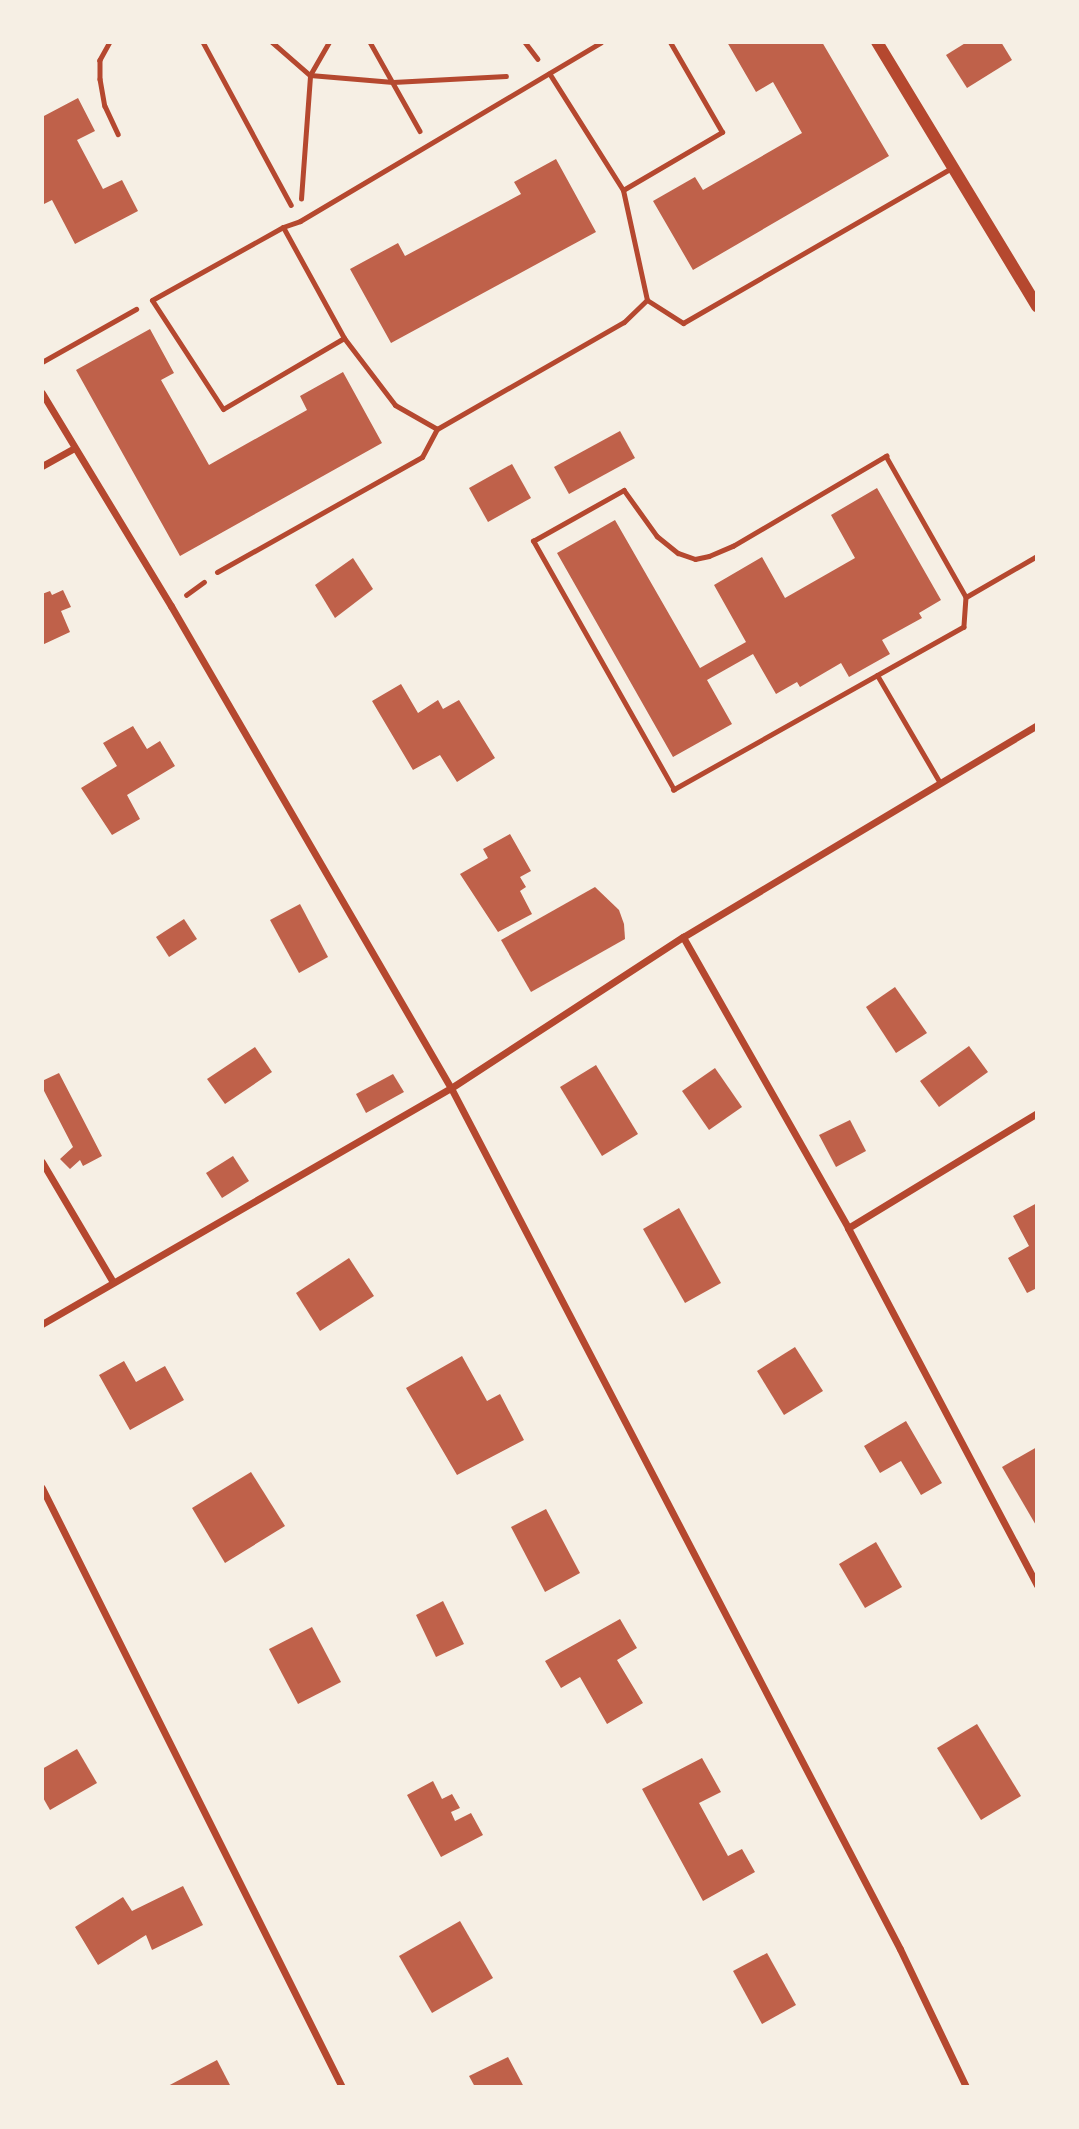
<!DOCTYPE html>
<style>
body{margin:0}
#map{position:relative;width:1079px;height:2129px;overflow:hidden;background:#f6efe4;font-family:"DejaVu Sans",sans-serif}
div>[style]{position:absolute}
.building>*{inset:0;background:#bf614a}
.path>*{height:4.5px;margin:-2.25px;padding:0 2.25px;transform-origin:2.25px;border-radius:2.25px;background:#b5482f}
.service>*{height:5px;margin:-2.5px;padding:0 2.5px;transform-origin:2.5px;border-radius:2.5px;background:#b5482f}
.minor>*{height:7px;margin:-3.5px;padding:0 3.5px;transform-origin:3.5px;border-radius:3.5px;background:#b5482f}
.tertiary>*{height:12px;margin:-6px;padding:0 6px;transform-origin:6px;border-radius:6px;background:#b5482f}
span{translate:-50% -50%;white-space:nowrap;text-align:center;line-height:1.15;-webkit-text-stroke:6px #f6efe4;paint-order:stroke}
.frame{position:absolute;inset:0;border:44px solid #f6efe4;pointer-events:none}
</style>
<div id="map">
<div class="building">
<i style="clip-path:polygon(727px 42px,822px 42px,889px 156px,693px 270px,653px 201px,695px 177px,703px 190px,802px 133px,773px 82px,756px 92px)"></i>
<i style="clip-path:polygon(967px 42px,1001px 42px,1012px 60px,967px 88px,946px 55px)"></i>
<i style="clip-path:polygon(78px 98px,95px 131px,77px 140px,103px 189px,122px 180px,138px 211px,75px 244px,52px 200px,42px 205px,42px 117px)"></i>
<i style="clip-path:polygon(556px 159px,596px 232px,391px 343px,350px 269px,398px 243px,405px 256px,521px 194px,514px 182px)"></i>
<i style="clip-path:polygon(150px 329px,174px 373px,161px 380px,209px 465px,307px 410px,300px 396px,343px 372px,382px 443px,180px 556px,76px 370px)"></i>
<i style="clip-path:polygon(620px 431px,635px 458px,569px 494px,554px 467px)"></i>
<i style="clip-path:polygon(512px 464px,531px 498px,488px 522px,469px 488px)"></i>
<i style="clip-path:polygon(877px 488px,941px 600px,919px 613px,922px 618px,882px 640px,890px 654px,849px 677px,841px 663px,800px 687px,797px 682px,776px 694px,753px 654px,707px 680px,732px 724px,673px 757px,557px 553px,615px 520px,700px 668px,746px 642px,714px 585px,762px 557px,785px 598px,855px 558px,831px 515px)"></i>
<i style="clip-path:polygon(353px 558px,373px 589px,335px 618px,315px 585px)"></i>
<i style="clip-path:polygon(63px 590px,71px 607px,61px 611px,70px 632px,42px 645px,42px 594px,50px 591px,52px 595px)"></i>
<i style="clip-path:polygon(401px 684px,418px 713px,438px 700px,443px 709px,459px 700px,495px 758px,457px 782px,440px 755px,413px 770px,372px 701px)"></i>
<i style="clip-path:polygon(133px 726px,147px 749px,160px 741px,175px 766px,127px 795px,140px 819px,112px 835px,81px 788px,117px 766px,103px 743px)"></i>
<i style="clip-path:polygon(510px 834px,531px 871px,520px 877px,526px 887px,520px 891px,532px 914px,498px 932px,460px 874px,488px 858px,483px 849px)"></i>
<i style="clip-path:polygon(595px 887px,619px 910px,624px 924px,625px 939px,531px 992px,501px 940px)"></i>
<i style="clip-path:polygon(300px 904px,328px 957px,299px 973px,270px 920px)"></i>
<i style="clip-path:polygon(184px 919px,197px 939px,169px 957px,156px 937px)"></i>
<i style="clip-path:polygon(895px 987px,927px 1033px,896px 1053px,866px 1007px)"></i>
<i style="clip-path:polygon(969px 1046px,988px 1072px,939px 1107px,920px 1081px)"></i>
<i style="clip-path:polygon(255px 1047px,272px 1072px,225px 1104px,207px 1079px)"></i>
<i style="clip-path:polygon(596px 1065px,638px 1134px,602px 1156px,560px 1087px)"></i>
<i style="clip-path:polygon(715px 1068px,742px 1107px,709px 1130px,682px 1091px)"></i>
<i style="clip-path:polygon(59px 1073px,102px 1156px,83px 1166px,80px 1160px,70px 1169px,60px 1159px,73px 1147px,42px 1087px,42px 1081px)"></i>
<i style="clip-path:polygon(393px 1074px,404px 1092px,366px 1113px,356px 1094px)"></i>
<i style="clip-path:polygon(850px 1120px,866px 1151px,836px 1167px,819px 1135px)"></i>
<i style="clip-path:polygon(233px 1156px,249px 1181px,222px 1198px,206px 1173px)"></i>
<i style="clip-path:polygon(1037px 1203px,1037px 1288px,1027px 1293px,1008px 1258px,1029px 1246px,1013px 1216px)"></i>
<i style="clip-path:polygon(679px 1208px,721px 1283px,685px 1303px,643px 1229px)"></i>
<i style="clip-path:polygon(349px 1258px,374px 1296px,320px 1331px,296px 1293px)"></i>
<i style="clip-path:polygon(795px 1347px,823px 1391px,784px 1415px,757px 1371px)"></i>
<i style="clip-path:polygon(462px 1356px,487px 1401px,500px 1394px,524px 1440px,457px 1475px,406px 1388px)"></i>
<i style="clip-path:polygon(124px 1361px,136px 1382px,165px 1366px,184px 1400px,130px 1430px,99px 1375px)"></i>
<i style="clip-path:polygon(906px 1421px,942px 1483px,921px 1495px,901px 1461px,880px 1473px,864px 1446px)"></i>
<i style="clip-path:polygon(1037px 1447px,1037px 1527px,1002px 1467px)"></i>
<i style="clip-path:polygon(251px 1472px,285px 1526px,225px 1563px,192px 1508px)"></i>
<i style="clip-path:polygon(546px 1509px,580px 1573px,545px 1592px,511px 1527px)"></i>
<i style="clip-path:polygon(876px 1542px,902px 1587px,865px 1608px,839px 1564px)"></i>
<i style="clip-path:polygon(443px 1601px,464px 1644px,436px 1657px,416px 1615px)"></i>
<i style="clip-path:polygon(620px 1619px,637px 1648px,617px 1660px,643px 1703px,607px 1724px,580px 1677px,561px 1688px,545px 1661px)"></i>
<i style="clip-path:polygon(312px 1627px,341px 1682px,298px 1704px,269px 1649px)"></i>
<i style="clip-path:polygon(977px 1724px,1021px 1796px,981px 1820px,937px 1748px)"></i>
<i style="clip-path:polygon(77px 1749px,97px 1783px,50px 1810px,42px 1796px,42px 1769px)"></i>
<i style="clip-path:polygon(702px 1758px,721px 1792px,699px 1803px,728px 1856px,742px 1849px,755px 1872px,703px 1901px,642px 1789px)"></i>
<i style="clip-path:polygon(433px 1781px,442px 1799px,452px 1794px,460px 1808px,451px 1812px,455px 1821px,471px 1813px,483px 1835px,441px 1857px,407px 1795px)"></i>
<i style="clip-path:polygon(183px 1886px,203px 1925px,152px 1950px,146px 1935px,98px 1965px,75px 1927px,123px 1897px,132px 1911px)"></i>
<i style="clip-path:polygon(460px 1921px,493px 1978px,432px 2013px,399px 1956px)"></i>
<i style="clip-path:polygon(767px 1953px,796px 2005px,762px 2024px,733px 1971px)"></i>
<i style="clip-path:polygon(508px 2057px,524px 2087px,475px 2087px,469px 2076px)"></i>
<i style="clip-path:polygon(217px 2060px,231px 2087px,166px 2087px)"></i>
</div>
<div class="path">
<i style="left:110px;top:42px;width:21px;rotate:119deg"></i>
<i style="left:100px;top:60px;width:19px;rotate:90deg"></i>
<i style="left:100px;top:79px;width:27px;rotate:80deg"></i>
<i style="left:105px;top:106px;width:31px;rotate:65deg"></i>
<i style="left:203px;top:42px;width:185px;rotate:61.6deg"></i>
<i style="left:272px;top:42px;width:50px;rotate:41deg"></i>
<i style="left:310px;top:75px;width:83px;rotate:4.8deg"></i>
<i style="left:393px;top:82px;width:113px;rotate:-3deg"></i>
<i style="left:370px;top:42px;width:102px;rotate:60.7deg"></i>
<i style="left:525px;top:42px;width:21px;rotate:53deg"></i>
<i style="left:301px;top:199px;width:124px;rotate:-85.8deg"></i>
<i style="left:310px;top:75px;width:38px;rotate:-60deg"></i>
<i style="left:42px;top:362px;width:108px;rotate:-29.4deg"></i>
<i style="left:886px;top:456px;width:162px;rotate:60.4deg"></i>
<i style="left:966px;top:597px;width:30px;rotate:94deg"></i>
<i style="left:964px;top:627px;width:333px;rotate:150.7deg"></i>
<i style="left:674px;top:790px;width:286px;rotate:-119.5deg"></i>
<i style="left:533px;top:541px;width:104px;rotate:-29.3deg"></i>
<i style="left:624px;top:490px;width:57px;rotate:54.3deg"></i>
<i style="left:657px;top:536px;width:27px;rotate:39deg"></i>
<i style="left:678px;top:553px;width:18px;rotate:19deg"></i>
<i style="left:695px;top:559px;width:14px;rotate:-12deg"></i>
<i style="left:709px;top:556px;width:26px;rotate:-23deg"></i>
<i style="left:733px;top:546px;width:178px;rotate:-30.5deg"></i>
<i style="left:186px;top:595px;width:22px;rotate:-36deg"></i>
<i style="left:966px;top:597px;width:82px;rotate:-30deg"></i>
</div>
<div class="service">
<i style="left:623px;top:190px;width:115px;rotate:-30.4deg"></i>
<i style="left:722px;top:132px;width:104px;rotate:-120deg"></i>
<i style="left:283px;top:227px;width:18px;rotate:-19deg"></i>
<i style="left:300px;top:221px;width:350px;rotate:-30.7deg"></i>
<i style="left:647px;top:300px;width:43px;rotate:32.6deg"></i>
<i style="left:683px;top:323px;width:310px;rotate:-30deg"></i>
<i style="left:344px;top:338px;width:140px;rotate:149.6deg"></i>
<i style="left:223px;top:409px;width:130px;rotate:-123.1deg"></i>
<i style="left:152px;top:300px;width:150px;rotate:-29.1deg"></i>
<i style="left:283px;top:227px;width:127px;rotate:61.2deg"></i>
<i style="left:344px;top:338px;width:84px;rotate:52.7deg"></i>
<i style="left:395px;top:405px;width:48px;rotate:29.7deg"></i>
<i style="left:217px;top:572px;width:235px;rotate:-29.3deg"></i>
<i style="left:422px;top:457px;width:32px;rotate:-62deg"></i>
<i style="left:437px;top:429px;width:215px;rotate:-29.8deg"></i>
<i style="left:624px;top:322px;width:32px;rotate:-44deg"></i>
<i style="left:647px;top:300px;width:113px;rotate:-102.3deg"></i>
<i style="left:623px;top:190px;width:138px;rotate:-122.3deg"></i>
<i style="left:877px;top:675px;width:125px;rotate:59.7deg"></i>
</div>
<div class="minor">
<i style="left:42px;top:393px;width:249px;rotate:58.8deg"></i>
<i style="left:171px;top:606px;width:557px;rotate:59.85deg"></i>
<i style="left:451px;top:1088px;width:971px;rotate:62.46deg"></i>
<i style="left:900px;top:1949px;width:153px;rotate:64.4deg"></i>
<i style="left:42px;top:466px;width:37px;rotate:-29deg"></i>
<i style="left:683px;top:937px;width:335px;rotate:60.4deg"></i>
<i style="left:848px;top:1228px;width:404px;rotate:62.1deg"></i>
<i style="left:42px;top:1162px;width:139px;rotate:59.4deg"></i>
<i style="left:848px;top:1228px;width:221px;rotate:-31.3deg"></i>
<i style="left:42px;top:1324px;width:472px;rotate:-30deg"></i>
<i style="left:451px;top:1088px;width:277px;rotate:-33.1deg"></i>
<i style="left:683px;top:937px;width:413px;rotate:-30.9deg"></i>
<i style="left:42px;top:1488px;width:670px;rotate:63.4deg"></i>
</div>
<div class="tertiary">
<i style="left:877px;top:42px;width:309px;rotate:58.8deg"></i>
</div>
<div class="frame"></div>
</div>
